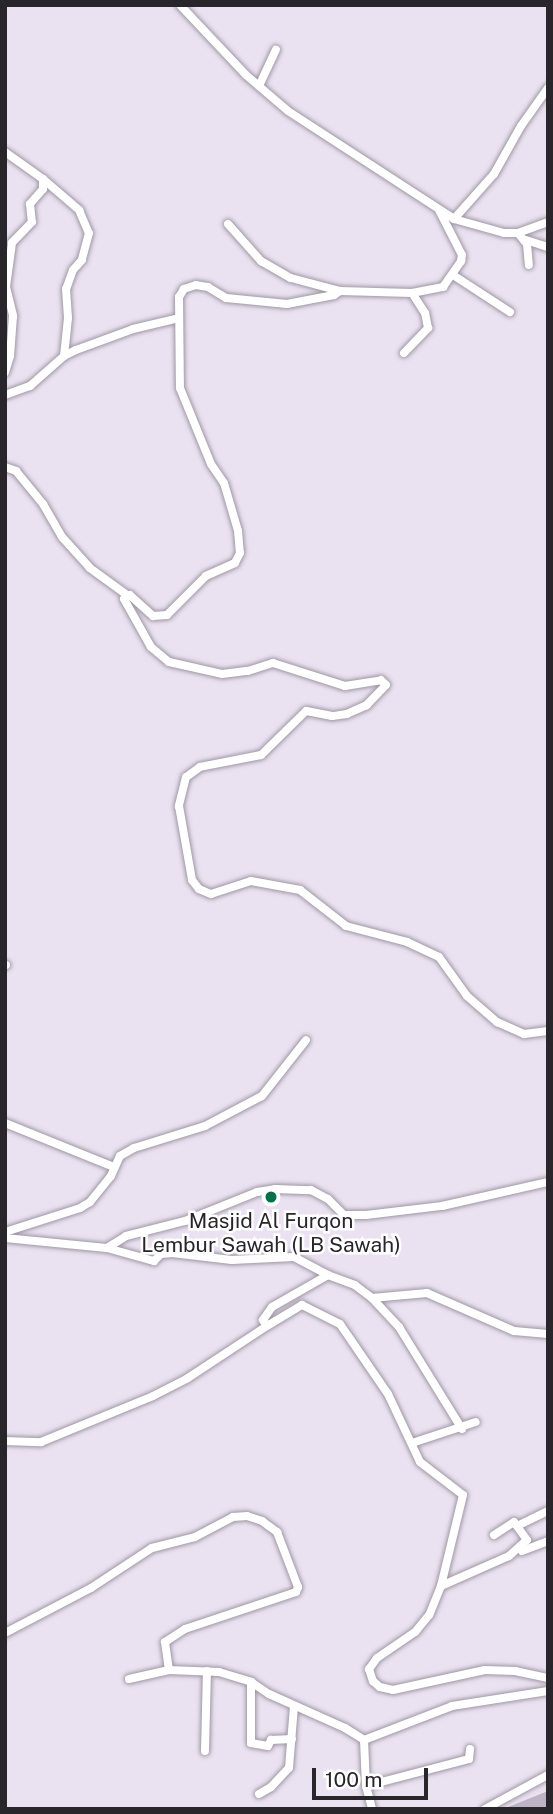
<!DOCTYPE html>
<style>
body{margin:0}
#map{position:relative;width:553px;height:1814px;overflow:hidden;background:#eae2f0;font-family:"Public Sans",sans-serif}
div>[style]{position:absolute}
.green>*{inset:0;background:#beb2c7}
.roads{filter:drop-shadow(0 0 2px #9f97a4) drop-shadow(0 0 2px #9f97a4)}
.street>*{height:8px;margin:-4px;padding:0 4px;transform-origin:4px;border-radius:4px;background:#fff}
.dots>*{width:19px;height:19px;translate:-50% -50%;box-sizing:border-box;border:4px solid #fff;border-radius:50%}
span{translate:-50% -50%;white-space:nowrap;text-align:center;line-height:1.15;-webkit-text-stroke:5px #fff;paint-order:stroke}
.poi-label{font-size:21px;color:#28252b}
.frame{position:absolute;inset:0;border:7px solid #28252b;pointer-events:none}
.scale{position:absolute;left:312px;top:1768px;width:116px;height:32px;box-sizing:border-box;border:4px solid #28252b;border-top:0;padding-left:9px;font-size:21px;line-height:24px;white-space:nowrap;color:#28252b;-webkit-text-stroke:5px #fff;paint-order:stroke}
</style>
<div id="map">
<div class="green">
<i style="clip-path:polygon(548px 1791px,548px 1809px,503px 1809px)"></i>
</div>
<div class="roads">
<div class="street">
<i style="left:180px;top:5px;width:96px;rotate:46.7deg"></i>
<i style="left:246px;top:75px;width:55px;rotate:40.6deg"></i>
<i style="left:288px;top:111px;width:198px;rotate:33deg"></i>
<i style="left:454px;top:219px;width:52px;rotate:15.6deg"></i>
<i style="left:504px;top:233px;width:14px"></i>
<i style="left:518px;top:233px;width:32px;rotate:-20deg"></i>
<i style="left:259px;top:86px;width:40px;rotate:-65deg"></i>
<i style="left:5px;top:152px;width:47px;rotate:35.4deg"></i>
<i style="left:43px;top:179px;width:10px;rotate:90deg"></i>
<i style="left:43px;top:189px;width:20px;rotate:131deg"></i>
<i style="left:30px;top:204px;width:18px;rotate:84deg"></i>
<i style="left:32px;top:222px;width:29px;rotate:134deg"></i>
<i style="left:12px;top:243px;width:44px;rotate:97.8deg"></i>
<i style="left:6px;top:287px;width:30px;rotate:76deg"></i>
<i style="left:13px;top:316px;width:40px;rotate:94.3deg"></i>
<i style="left:10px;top:356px;width:17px;rotate:107deg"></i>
<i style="left:43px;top:179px;width:48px;rotate:40.7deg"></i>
<i style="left:79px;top:210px;width:25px;rotate:67deg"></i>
<i style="left:89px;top:233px;width:28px;rotate:105deg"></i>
<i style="left:82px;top:260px;width:13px;rotate:132deg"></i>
<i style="left:73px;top:270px;width:20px;rotate:110deg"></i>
<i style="left:66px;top:289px;width:29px;rotate:86deg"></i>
<i style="left:68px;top:318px;width:38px;rotate:96deg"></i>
<i style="left:454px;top:219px;width:60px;rotate:-48.4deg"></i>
<i style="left:494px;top:174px;width:55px;rotate:-60.6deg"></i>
<i style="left:521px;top:126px;width:47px;rotate:-54.6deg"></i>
<i style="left:228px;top:224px;width:50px;rotate:48.3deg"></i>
<i style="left:261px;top:261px;width:34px;rotate:30deg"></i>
<i style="left:291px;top:278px;width:51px;rotate:14.9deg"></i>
<i style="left:340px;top:291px;width:72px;rotate:1.6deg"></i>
<i style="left:412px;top:293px;width:32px;rotate:-11deg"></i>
<i style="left:443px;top:287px;width:32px;rotate:-55deg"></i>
<i style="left:461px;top:261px;width:6px;rotate:-81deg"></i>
<i style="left:462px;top:255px;width:51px;rotate:-117.1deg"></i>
<i style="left:518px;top:233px;width:14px;rotate:51deg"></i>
<i style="left:527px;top:244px;width:21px;rotate:85deg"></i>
<i style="left:526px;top:240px;width:23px;rotate:18deg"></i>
<i style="left:453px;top:275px;width:68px;rotate:33deg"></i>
<i style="left:340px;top:291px;width:7px;rotate:146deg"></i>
<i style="left:334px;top:295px;width:48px;rotate:169.2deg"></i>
<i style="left:287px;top:304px;width:61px;rotate:-174.4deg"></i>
<i style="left:226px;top:298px;width:21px;rotate:-149deg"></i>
<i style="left:208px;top:287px;width:12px;rotate:-171deg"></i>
<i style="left:196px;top:285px;width:13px;rotate:162deg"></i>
<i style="left:184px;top:289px;width:9px;rotate:122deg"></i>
<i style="left:179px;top:297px;width:91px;rotate:89.4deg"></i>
<i style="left:180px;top:388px;width:82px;rotate:67.8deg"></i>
<i style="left:211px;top:464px;width:23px;rotate:56deg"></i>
<i style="left:224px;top:483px;width:50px;rotate:73.7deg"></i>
<i style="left:238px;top:531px;width:22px;rotate:85deg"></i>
<i style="left:240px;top:553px;width:11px;rotate:117deg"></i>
<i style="left:235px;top:563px;width:32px;rotate:156deg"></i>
<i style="left:206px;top:576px;width:55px;rotate:135deg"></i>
<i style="left:167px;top:615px;width:14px;rotate:176deg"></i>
<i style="left:153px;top:616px;width:31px;rotate:-138deg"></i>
<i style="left:130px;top:595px;width:7px;rotate:146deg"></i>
<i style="left:124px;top:599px;width:55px;rotate:60.6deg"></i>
<i style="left:151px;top:647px;width:23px;rotate:40deg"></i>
<i style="left:169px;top:662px;width:54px;rotate:12.8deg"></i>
<i style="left:222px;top:674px;width:26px;rotate:-7deg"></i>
<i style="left:248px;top:671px;width:26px;rotate:-18deg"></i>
<i style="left:273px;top:663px;width:76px;rotate:17.7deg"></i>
<i style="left:345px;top:686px;width:36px;rotate:-9deg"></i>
<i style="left:381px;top:680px;width:7px;rotate:45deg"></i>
<i style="left:386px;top:685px;width:28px;rotate:134deg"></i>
<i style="left:367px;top:705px;width:22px;rotate:156deg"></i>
<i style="left:347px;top:714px;width:15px;rotate:172deg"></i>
<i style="left:332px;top:716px;width:26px;rotate:-169deg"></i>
<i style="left:306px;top:711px;width:63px;rotate:135.6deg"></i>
<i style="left:261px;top:755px;width:62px;rotate:168.9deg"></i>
<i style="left:200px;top:767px;width:17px;rotate:144deg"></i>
<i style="left:186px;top:777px;width:30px;rotate:104deg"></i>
<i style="left:179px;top:806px;width:75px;rotate:80deg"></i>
<i style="left:192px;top:880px;width:11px;rotate:52deg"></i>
<i style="left:199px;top:889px;width:13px;rotate:23deg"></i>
<i style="left:211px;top:894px;width:42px;rotate:-18deg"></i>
<i style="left:251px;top:881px;width:50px;rotate:10.4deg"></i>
<i style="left:300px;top:890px;width:58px;rotate:38deg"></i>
<i style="left:346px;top:926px;width:63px;rotate:14.7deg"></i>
<i style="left:407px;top:942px;width:35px;rotate:25deg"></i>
<i style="left:439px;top:957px;width:48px;rotate:54.3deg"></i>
<i style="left:467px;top:996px;width:40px;rotate:41deg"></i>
<i style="left:497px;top:1022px;width:30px;rotate:24deg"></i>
<i style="left:524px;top:1034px;width:24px;rotate:-7deg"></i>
<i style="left:404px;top:353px;width:35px;rotate:-46deg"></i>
<i style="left:428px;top:328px;width:15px;rotate:-101deg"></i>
<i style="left:425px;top:313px;width:24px;rotate:-123deg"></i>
<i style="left:5px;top:395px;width:27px;rotate:-20deg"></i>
<i style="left:30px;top:386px;width:45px;rotate:-41.4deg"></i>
<i style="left:64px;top:356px;width:13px;rotate:-27deg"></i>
<i style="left:76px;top:350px;width:61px;rotate:-20.2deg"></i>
<i style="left:133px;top:329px;width:47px;rotate:-13.4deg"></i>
<i style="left:5px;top:467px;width:12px;rotate:20deg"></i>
<i style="left:16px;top:471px;width:43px;rotate:50.7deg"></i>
<i style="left:43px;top:504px;width:39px;rotate:60deg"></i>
<i style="left:63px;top:538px;width:40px;rotate:48deg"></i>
<i style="left:90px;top:568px;width:46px;rotate:36.1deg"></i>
<i style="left:5px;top:965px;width:1px"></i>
<i style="left:5px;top:1123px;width:118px;rotate:22deg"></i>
<i style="left:5px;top:1232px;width:79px;rotate:-17.7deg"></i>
<i style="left:80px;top:1208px;width:12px;rotate:-31deg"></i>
<i style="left:90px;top:1202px;width:33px;rotate:-51deg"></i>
<i style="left:111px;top:1176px;width:22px;rotate:-66deg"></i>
<i style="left:120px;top:1156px;width:16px;rotate:-30deg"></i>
<i style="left:134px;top:1148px;width:74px;rotate:-17.2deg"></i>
<i style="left:205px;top:1126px;width:64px;rotate:-27.8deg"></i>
<i style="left:262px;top:1096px;width:71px;rotate:-51.8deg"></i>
<i style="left:5px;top:1238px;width:102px;rotate:5.6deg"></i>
<i style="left:107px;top:1248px;width:22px;rotate:-32deg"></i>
<i style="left:126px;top:1236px;width:61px;rotate:-14.3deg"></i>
<i style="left:185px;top:1221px;width:78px;rotate:-21.9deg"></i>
<i style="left:257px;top:1192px;width:18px;rotate:-9deg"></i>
<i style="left:275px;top:1189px;width:36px;rotate:2deg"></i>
<i style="left:311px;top:1190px;width:19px;rotate:28deg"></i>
<i style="left:328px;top:1199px;width:23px;rotate:45deg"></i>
<i style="left:344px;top:1215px;width:22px"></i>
<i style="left:366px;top:1215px;width:77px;rotate:-6.8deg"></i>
<i style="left:442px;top:1206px;width:109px;rotate:-12.8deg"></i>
<i style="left:107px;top:1248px;width:49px;rotate:15.5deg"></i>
<i style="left:154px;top:1261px;width:10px;rotate:-45deg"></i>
<i style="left:161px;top:1254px;width:11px;rotate:-5deg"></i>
<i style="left:172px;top:1253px;width:60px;rotate:6.7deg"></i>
<i style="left:232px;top:1260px;width:62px;rotate:-2.8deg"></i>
<i style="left:294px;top:1257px;width:38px;rotate:28deg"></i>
<i style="left:372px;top:1298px;width:40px;rotate:47deg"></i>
<i style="left:399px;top:1327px;width:120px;rotate:58.3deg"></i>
<i style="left:548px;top:1334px;width:34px;rotate:-175deg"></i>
<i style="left:514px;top:1331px;width:95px;rotate:-156.4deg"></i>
<i style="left:427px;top:1293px;width:55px;rotate:174.8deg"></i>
<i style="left:372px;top:1298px;width:21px;rotate:-143deg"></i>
<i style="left:355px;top:1285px;width:29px;rotate:-160deg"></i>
<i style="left:328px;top:1275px;width:64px;rotate:150.3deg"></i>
<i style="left:272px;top:1307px;width:16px;rotate:125deg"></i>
<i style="left:263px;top:1320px;width:7px;rotate:56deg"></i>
<i style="left:267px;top:1326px;width:41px;rotate:-31deg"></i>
<i style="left:302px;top:1305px;width:42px;rotate:26.6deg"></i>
<i style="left:340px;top:1324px;width:85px;rotate:55.6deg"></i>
<i style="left:388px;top:1394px;width:75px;rotate:64.8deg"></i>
<i style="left:420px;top:1462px;width:54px;rotate:37.5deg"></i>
<i style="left:463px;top:1495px;width:94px;rotate:103.6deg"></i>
<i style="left:441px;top:1586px;width:31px;rotate:112deg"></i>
<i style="left:429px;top:1615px;width:22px;rotate:129deg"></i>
<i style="left:415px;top:1632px;width:46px;rotate:145.6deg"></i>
<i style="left:377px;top:1658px;width:14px;rotate:126deg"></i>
<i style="left:369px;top:1669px;width:13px;rotate:72deg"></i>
<i style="left:373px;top:1681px;width:9px;rotate:41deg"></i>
<i style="left:380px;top:1687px;width:13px;rotate:13deg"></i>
<i style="left:393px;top:1690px;width:94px;rotate:-12.3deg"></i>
<i style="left:485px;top:1670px;width:30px;rotate:2deg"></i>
<i style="left:515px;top:1671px;width:34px;rotate:12deg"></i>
<i style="left:5px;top:1441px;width:36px;rotate:2deg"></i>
<i style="left:41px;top:1442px;width:121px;rotate:-22.3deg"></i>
<i style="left:153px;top:1396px;width:39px;rotate:-27deg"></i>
<i style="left:188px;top:1378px;width:95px;rotate:-33.4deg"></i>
<i style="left:412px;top:1443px;width:67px;rotate:-18.2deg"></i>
<i style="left:517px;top:1526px;width:34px;rotate:-26deg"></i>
<i style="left:522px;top:1551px;width:28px;rotate:-21deg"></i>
<i style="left:441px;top:1586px;width:74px;rotate:-23.8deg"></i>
<i style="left:509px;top:1556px;width:24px;rotate:-42deg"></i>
<i style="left:527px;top:1540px;width:22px;rotate:-126deg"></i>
<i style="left:514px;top:1522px;width:24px;rotate:147deg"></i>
<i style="left:5px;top:1633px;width:97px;rotate:-27.6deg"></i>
<i style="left:91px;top:1588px;width:73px;rotate:-33.3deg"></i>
<i style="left:152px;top:1548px;width:44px;rotate:-14.3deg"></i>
<i style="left:195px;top:1537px;width:43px;rotate:-27.8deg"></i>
<i style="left:233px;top:1517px;width:14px;rotate:-4deg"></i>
<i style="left:247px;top:1516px;width:16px;rotate:18deg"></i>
<i style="left:262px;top:1521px;width:19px;rotate:36deg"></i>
<i style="left:277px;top:1532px;width:59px;rotate:69.1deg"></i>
<i style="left:298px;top:1587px;width:5px;rotate:112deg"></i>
<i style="left:296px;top:1592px;width:117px;rotate:161.6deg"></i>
<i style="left:185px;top:1629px;width:24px;rotate:147deg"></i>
<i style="left:165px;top:1642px;width:28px;rotate:82deg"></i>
<i style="left:169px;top:1670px;width:41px;rotate:167.3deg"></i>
<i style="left:169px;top:1670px;width:50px;rotate:2.3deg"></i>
<i style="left:219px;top:1672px;width:34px;rotate:17deg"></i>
<i style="left:251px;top:1682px;width:61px;rotate:90deg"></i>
<i style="left:251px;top:1743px;width:17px;rotate:10deg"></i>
<i style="left:268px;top:1746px;width:7px;rotate:-63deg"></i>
<i style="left:271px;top:1740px;width:21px;rotate:-3deg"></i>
<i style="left:251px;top:1682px;width:22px;rotate:34deg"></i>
<i style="left:269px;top:1694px;width:83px;rotate:24.1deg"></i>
<i style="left:345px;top:1728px;width:22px;rotate:32deg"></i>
<i style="left:364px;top:1740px;width:94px;rotate:-21.1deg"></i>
<i style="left:452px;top:1706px;width:97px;rotate:-8.9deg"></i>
<i style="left:364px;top:1740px;width:46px;rotate:87.5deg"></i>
<i style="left:366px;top:1786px;width:24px;rotate:75deg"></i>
<i style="left:205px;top:1751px;width:80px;rotate:-88.6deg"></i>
<i style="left:366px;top:1786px;width:106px;rotate:-14.7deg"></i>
<i style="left:469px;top:1759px;width:10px;rotate:-84deg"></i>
<i style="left:259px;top:1794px;width:14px;rotate:-30deg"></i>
<i style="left:271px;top:1787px;width:26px;rotate:-47deg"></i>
<i style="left:289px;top:1768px;width:62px;rotate:-85.4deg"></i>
<i style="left:485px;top:1809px;width:72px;rotate:-28.4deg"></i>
</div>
</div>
<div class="dots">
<i style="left:271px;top:1197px;background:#02724b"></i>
</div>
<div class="poi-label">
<span style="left:271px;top:1233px">Masjid Al Furqon<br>Lembur Sawah (LB Sawah)</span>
</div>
<div class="frame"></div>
<div class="scale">100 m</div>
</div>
